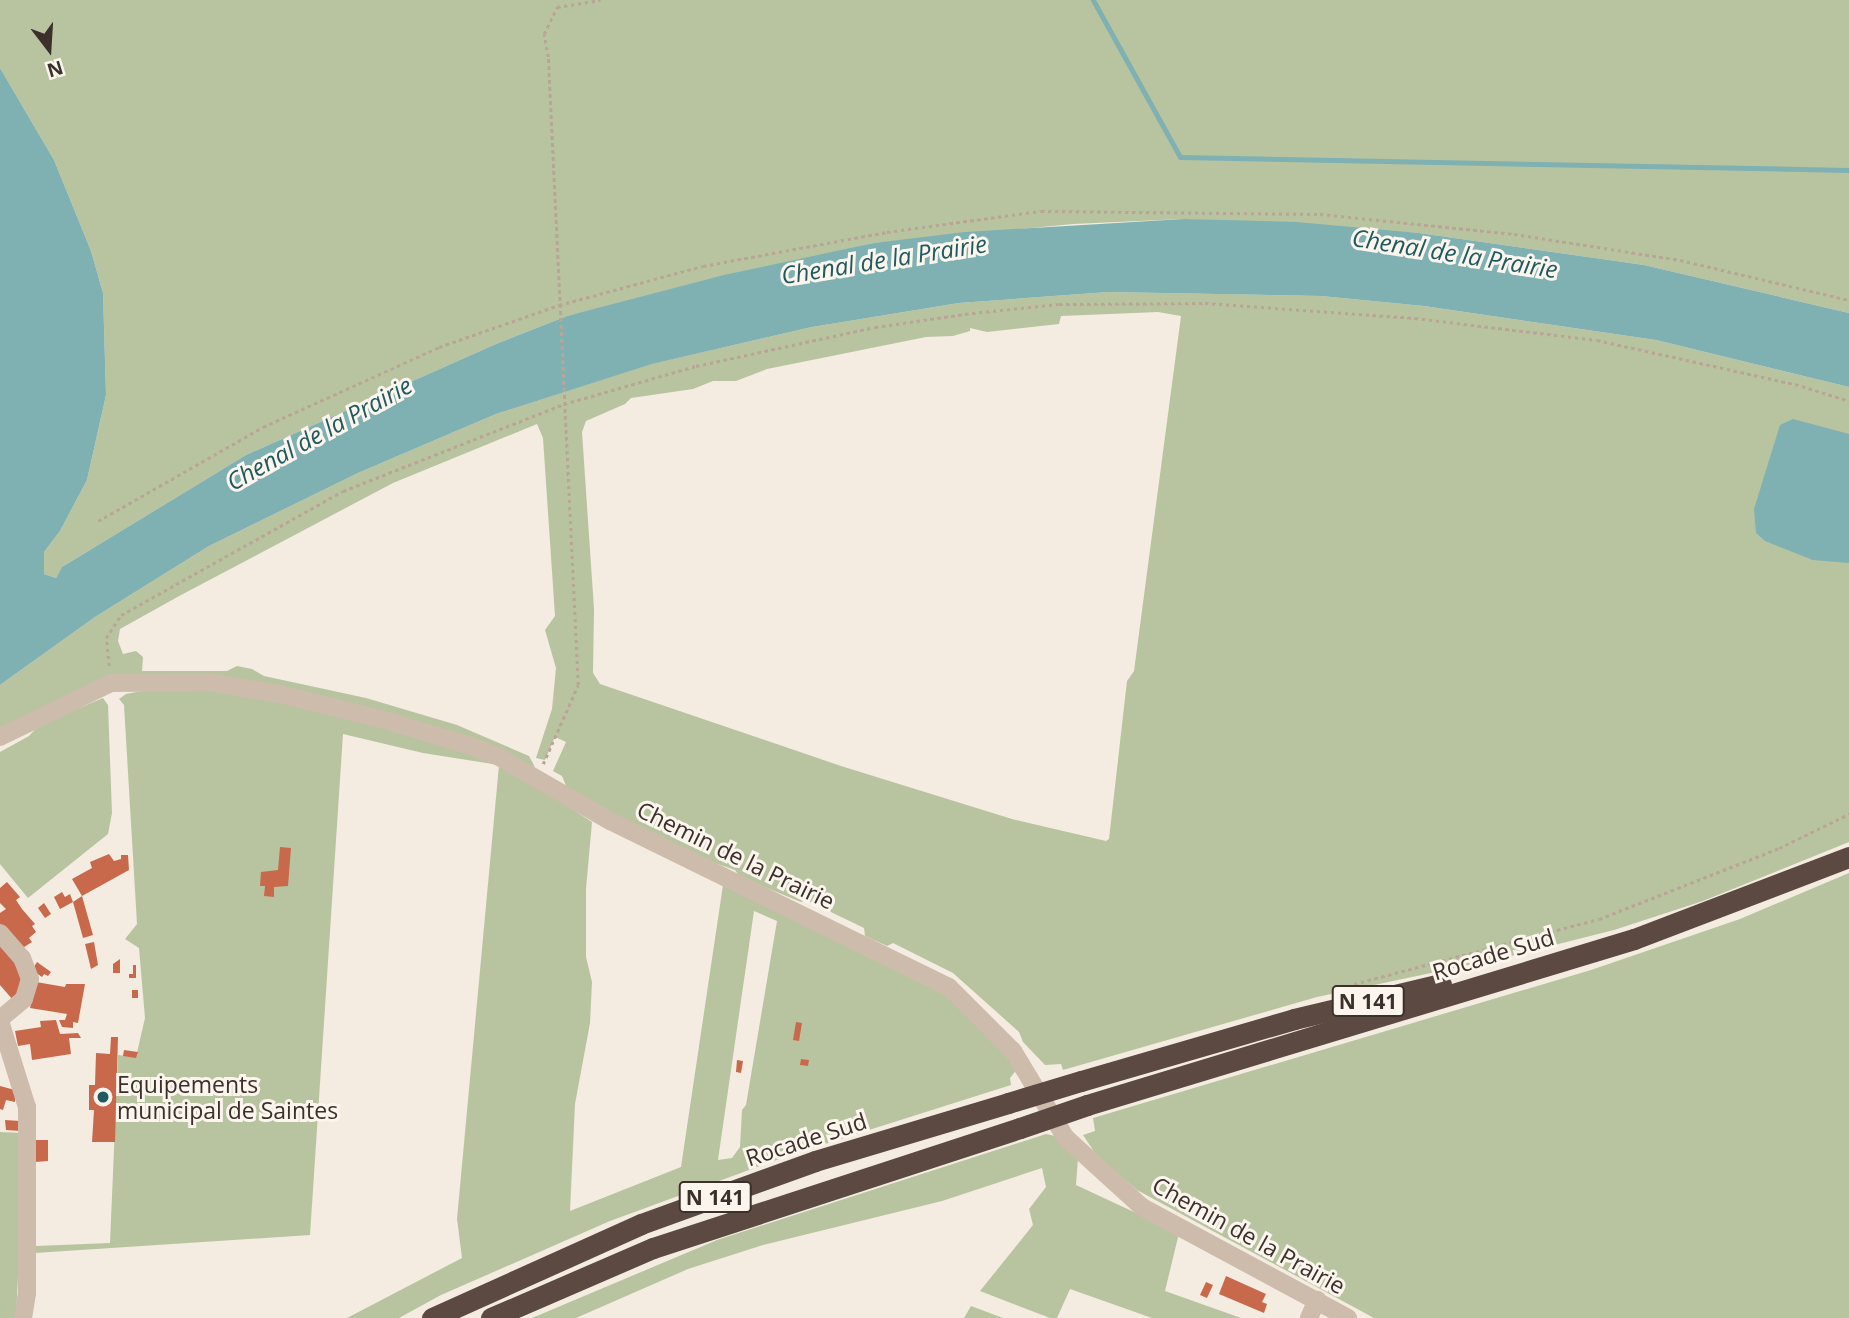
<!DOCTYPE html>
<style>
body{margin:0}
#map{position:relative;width:1849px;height:1318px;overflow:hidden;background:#f4ebe1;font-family:"Open Sans",sans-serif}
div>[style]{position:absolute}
.green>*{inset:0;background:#b8c4a0}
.water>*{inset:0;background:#7fb0b2}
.stream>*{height:5px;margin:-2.5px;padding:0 2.5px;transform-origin:2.5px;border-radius:2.5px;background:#7fb0b2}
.building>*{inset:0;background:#c8694b}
.path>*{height:2.5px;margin-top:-1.25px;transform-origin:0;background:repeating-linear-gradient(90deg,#b9a596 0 3.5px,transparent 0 7px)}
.minor>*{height:18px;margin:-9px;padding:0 9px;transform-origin:9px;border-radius:9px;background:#cdbbac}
.highway>*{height:21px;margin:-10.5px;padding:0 10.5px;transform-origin:10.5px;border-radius:10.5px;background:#5c4a42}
.highway-bridge>*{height:21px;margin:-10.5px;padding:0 10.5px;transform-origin:10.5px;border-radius:10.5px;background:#5c4a42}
.dots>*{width:19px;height:19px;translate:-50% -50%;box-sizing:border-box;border:4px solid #fbf5ee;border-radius:50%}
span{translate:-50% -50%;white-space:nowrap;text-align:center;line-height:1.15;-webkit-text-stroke:6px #fbf5ee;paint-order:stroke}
.shield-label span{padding:2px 5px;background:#fbf5ee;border:2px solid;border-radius:5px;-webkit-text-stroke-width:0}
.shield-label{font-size:21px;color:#3b302b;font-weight:700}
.street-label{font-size:23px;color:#3b302b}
.poi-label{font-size:23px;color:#3b302b}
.left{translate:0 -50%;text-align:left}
.water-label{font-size:24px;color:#1f5a5e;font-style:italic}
.north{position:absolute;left:14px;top:14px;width:70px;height:70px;-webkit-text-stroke:5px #fbf5ee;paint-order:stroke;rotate:163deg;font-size:19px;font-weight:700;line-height:28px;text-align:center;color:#3b302b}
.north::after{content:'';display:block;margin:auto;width:24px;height:32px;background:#3b302b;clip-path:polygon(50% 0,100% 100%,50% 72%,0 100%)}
</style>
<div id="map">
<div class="green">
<i style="clip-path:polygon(0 0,1849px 0,1849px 313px,1644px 265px,1419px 233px,1184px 219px,1073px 224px,874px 243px,567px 316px,496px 344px,246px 455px,62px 567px,56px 578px,44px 574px,44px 552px,60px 531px,87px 480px,106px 395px,103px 293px,91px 251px,54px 160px,0 68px)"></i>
<i style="clip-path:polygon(evenodd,1108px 292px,1321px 296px,1424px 306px,1656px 340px,1849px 387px,1849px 842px,1703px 901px,1614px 930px,1507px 957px,1317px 997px,1063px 1070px,1061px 1064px,1045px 1065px,1023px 1042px,1019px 1032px,953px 973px,893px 943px,887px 946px,865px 936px,864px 928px,806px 900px,801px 902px,740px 877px,735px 870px,706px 860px,610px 815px,567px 788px,562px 776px,553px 771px,566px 742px,555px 737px,545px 760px,536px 758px,552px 709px,556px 668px,545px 630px,555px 616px,543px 438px,537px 424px,393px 483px,181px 595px,120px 629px,118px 641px,123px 654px,136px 651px,143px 657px,142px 671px,227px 671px,237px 666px,252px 669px,264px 676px,366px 698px,457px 725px,529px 756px,535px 767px,287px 689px,130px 678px,0 734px,0 685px,95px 617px,209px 546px,358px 473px,496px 414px,651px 364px,812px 327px,959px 303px,1108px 292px,1158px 312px,1181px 316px,1134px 671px,1127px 681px,1109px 839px,1106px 841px,1012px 819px,841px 766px,600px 684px,593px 673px,594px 609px,582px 432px,586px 421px,625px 404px,631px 398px,693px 389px,713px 381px,736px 381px,767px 369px,926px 337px,953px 336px,970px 331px,970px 328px,987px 332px,1059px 324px,1061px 316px,1158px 312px)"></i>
<i style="clip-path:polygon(evenodd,157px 688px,202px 688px,323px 711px,470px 750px,499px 764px,526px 779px,592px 822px,586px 889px,586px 957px,592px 982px,590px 1023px,575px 1104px,570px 1211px,681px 1167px,723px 885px,921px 976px,940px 990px,1010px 1053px,1018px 1068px,1010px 1078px,1011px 1085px,790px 1155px,610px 1221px,441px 1295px,399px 1318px,347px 1318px,462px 1258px,457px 1219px,499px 765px,423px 753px,343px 734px,310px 1235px,35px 1253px,36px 1246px,110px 1243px,118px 1055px,136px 1057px,145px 1018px,139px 948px,125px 939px,137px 924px,124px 705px,119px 699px,126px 694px,157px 688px,754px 911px,777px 921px,746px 1105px,742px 1110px,740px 1147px,732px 1158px,718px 1160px,754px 911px)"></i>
<i style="clip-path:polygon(103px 698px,108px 705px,112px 813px,108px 834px,28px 898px,0 864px,0 752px,29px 736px,39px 725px)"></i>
<i style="clip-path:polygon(1849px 873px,1849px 1318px,1374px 1318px,1137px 1190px,1097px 1156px,1083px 1135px,1095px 1131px,1093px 1118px,1591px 970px,1740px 919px)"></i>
<i style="clip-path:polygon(0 1132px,20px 1133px,20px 1235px,16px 1318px,0 1318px)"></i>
<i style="clip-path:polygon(1046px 1134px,1060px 1137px,1078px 1158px,1076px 1185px,1179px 1233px,1165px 1291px,1241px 1318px,1152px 1318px,1070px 1289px,1057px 1318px,1050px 1318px,980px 1291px,1033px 1225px,1029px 1209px,1046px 1187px,1042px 1168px,942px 1201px,763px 1245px,688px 1269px,576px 1318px,532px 1318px,717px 1240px)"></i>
<i style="clip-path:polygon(971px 1306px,1003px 1318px,964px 1318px)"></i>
</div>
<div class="water">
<i style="clip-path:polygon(0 68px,54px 160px,91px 251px,103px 293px,106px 395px,87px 480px,60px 531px,44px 552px,44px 574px,56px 578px,62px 567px,246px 455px,496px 344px,567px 316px,724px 275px,874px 243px,965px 232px,1184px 219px,1296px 222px,1419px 233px,1644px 265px,1849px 313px,1849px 387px,1656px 340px,1424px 306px,1321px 296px,1108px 292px,959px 303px,812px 327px,652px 364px,496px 414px,358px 473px,209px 546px,95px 617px,0 685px)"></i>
<i style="clip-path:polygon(1793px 419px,1849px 434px,1849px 563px,1813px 560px,1765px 541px,1756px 533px,1754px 509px,1780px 425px)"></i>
</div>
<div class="stream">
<i style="left:1093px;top:0;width:179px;rotate:61deg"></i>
<i style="left:1180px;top:157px;width:669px;rotate:1.11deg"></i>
</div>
<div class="building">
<i style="clip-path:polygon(280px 847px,291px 848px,288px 886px,274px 887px,274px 897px,264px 896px,265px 886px,260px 886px,261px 872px,278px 870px)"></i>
<i style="clip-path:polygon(109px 854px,114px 861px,121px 859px,121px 855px,128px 855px,129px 870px,82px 896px,93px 935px,83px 938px,73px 902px,60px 909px,54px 897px,62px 892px,65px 897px,70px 894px,73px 902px,82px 896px,72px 879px,92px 868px,90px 862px)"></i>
<i style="clip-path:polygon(7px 882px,20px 897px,16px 900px,22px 909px,35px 924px,32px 926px,36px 932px,29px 938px,32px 942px,21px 949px,0 926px,0 913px,6px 909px,0 903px,0 888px)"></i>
<i style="clip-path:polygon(44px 903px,51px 914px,45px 918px,38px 908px)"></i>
<i style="clip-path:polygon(94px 942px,98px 965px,91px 969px,85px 944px)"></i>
<i style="clip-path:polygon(0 944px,23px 967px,24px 987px,13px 1000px,0 985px)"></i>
<i style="clip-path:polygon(120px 959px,120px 973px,113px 973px,113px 964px)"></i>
<i style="clip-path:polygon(37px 962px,51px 972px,48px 976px,44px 974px,42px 977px,32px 970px)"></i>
<i style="clip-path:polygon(133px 965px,136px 965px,136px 978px,129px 978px,129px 974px,133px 974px)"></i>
<i style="clip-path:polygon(36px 982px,65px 987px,66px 984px,85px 984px,78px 1023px,73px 1022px,73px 1028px,62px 1027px,59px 1020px,65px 1020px,67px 1014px,30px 1008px)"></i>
<i style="clip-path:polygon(132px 990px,138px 990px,138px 998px,132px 998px)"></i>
<i style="clip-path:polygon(56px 1020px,60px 1034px,78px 1033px,81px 1038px,69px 1038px,71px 1054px,32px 1060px,30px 1044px,18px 1046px,15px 1031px,41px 1027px,40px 1021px)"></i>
<i style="clip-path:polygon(796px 1022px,802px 1023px,799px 1041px,793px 1040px)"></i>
<i style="clip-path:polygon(111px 1037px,118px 1037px,115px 1142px,92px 1142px,94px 1110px,89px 1110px,89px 1085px,95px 1085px,96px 1053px,110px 1054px)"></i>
<i style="clip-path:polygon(124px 1050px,138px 1052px,136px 1058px,123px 1056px)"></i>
<i style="clip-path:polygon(801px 1059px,809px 1060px,808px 1066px,800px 1065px)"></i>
<i style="clip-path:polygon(737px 1060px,743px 1061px,741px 1073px,736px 1072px)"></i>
<i style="clip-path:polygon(0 1086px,15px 1090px,15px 1102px,6px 1100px,3px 1110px,0 1109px)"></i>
<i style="clip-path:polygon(5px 1120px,20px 1121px,21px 1131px,6px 1130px)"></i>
<i style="clip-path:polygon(35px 1140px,48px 1140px,48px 1161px,35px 1162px)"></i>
<i style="clip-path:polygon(1226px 1276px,1266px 1294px,1262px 1302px,1267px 1304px,1264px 1313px,1219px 1294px)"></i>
<i style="clip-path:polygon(1206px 1282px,1213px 1285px,1207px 1298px,1200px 1295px)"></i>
</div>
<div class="path">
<i style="left:98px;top:521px;width:190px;rotate:-29.7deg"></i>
<i style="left:263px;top:427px;width:193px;rotate:-24.4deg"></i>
<i style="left:439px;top:347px;width:127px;rotate:-19.3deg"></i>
<i style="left:559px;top:305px;width:149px;rotate:-15.2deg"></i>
<i style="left:703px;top:266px;width:187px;rotate:-10.5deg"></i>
<i style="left:887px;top:232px;width:155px;rotate:-7.8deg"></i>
<i style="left:1041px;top:211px;width:279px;rotate:0.6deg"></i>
<i style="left:1320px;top:214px;width:195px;rotate:5.9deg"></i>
<i style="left:1514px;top:234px;width:168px;rotate:8.9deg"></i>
<i style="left:1680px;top:260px;width:174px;rotate:13.3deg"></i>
<i style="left:109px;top:666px;width:28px;rotate:-96deg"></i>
<i style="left:106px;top:638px;width:27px;rotate:-57deg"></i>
<i style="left:121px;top:615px;width:254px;rotate:-29.2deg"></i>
<i style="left:343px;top:491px;width:238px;rotate:-21.5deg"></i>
<i style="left:564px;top:404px;width:137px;rotate:-16.1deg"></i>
<i style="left:696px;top:366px;width:183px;rotate:-12.3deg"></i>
<i style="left:875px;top:327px;width:98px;rotate:-8.2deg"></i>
<i style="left:972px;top:313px;width:87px;rotate:-5.9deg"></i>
<i style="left:1059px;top:304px;width:146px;rotate:-0.4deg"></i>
<i style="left:1205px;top:303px;width:211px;rotate:4.1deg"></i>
<i style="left:1415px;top:318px;width:183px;rotate:6.9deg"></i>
<i style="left:1597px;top:340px;width:210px;rotate:12.6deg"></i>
<i style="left:1802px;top:386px;width:49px;rotate:17.7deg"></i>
<i style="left:543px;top:764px;width:86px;rotate:-66.1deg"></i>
<i style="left:578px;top:685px;width:629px;rotate:-92.73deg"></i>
<i style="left:548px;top:57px;width:23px;rotate:-100deg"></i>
<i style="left:544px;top:34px;width:30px;rotate:-64deg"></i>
<i style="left:557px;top:7px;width:44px;rotate:-9.2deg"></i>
<i style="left:1354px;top:984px;width:253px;rotate:-14.9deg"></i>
<i style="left:1599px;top:919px;width:193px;rotate:-21.5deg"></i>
<i style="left:1779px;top:848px;width:78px;rotate:-25.9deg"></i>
</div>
<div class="minor">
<i style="left:0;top:737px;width:123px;rotate:-25.9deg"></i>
<i style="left:111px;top:683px;width:98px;rotate:-0.6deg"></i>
<i style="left:209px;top:682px;width:76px;rotate:9.8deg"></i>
<i style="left:284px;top:695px;width:104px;rotate:13.9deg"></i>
<i style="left:385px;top:720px;width:90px;rotate:16.8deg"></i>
<i style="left:471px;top:746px;width:30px;rotate:21deg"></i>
<i style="left:499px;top:757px;width:128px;rotate:30deg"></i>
<i style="left:610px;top:821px;width:377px;rotate:26.1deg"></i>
<i style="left:949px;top:987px;width:91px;rotate:45deg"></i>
<i style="left:1013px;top:1051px;width:100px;rotate:58.8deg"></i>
<i style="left:1065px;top:1137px;width:104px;rotate:42.3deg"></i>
<i style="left:1142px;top:1207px;width:234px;rotate:28.3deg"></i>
<i style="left:0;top:933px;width:33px;rotate:49deg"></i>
<i style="left:22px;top:958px;width:22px;rotate:69deg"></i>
<i style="left:30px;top:979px;width:21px;rotate:107deg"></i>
<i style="left:24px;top:999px;width:31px;rotate:140deg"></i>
<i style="left:0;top:1021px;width:90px;rotate:72.6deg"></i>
<i style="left:27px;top:1107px;width:186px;rotate:90deg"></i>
<i style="left:27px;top:1293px;width:25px;rotate:99deg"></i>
<i style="left:1309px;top:1318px;width:20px;rotate:-66deg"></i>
</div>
<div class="highway">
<i style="left:1081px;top:1081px;width:222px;rotate:-16.2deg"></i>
<i style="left:1294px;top:1019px;width:151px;rotate:-13.4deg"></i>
<i style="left:1087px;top:1105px;width:572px;rotate:-16.88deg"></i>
<i style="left:1634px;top:939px;width:230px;rotate:-20.9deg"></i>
<i style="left:432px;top:1318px;width:229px;rotate:-24.2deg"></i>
<i style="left:641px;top:1224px;width:185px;rotate:-19.9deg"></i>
<i style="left:815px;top:1161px;width:202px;rotate:-16.7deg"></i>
<i style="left:491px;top:1318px;width:176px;rotate:-23.4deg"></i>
<i style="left:653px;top:1248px;width:386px;rotate:-18.1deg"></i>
</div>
<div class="highway-bridge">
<i style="left:1008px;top:1103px;width:76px;rotate:-16.8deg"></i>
<i style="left:1020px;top:1128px;width:71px;rotate:-18.9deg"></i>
</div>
<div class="dots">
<i style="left:103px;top:1097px;background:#1f5a5e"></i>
</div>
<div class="shield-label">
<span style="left:1368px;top:1001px">N 141</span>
<span style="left:715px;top:1197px">N 141</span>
</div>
<div class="street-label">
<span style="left:736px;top:855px;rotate:26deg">Chemin de la Prairie</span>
<span style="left:1493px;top:954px;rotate:-17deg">Rocade Sud</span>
<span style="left:806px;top:1139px;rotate:-18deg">Rocade Sud</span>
<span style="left:1249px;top:1235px;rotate:29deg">Chemin de la Prairie</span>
</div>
<div class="poi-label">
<span class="left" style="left:117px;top:1097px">Equipements<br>municipal de Saintes</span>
</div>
<div class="water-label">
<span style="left:1455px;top:253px;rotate:9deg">Chenal de la Prairie</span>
<span style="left:884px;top:259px;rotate:-9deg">Chenal de la Prairie</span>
<span style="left:319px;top:433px;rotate:-29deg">Chenal de la Prairie</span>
</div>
<div class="north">N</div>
</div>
